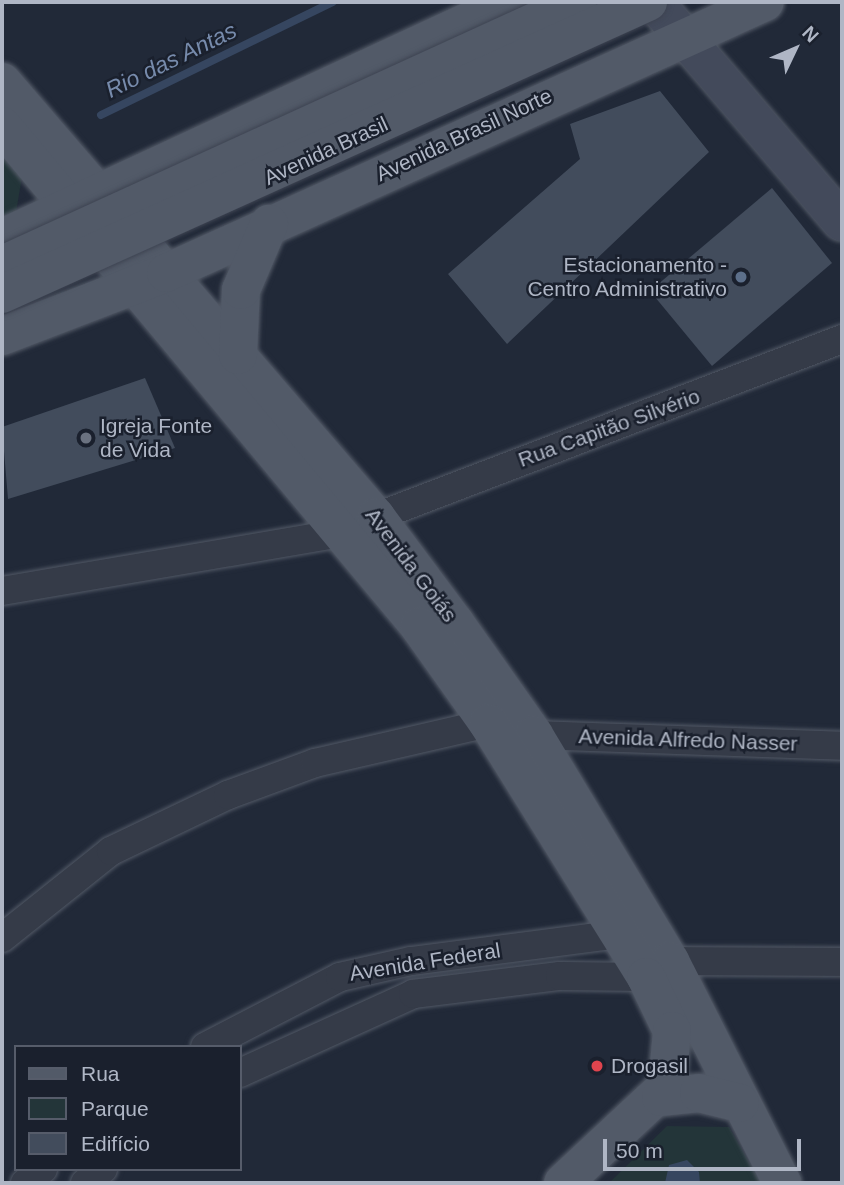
<!DOCTYPE html>
<meta charset="utf-8">
<style>
body{margin:0}
#map{position:relative;width:844px;height:1185px;overflow:hidden;background:#212938;font-family:Helvetica,sans-serif}
div>[style]{position:absolute}
.green>*{inset:0;background:#233539}
.water>*{inset:0;background:#364660}
.stream>*{height:8px;margin:-4px;padding:0 4px;transform-origin:4px;border-radius:4px;background:#364660}
.building>*{inset:0;background:#424c5c}
.roads{filter:drop-shadow(0 0 2px #525966) drop-shadow(0 0 2px #525966)}
.street>*{height:28px;margin:-14px;padding:0 14px;transform-origin:14px;border-radius:14px;background:#353b48}
.secondary>*{height:38px;margin:-19px;padding:0 19px;transform-origin:19px;border-radius:19px;background:#434a5b}
.primary>*{height:38px;margin:-19px;padding:0 19px;transform-origin:19px;border-radius:19px;background:#525a68}
.bridges{filter:drop-shadow(0 0 2px #3e4452) drop-shadow(0 0 2px #3e4452)}
.primary-bridge>*{height:38px;margin:-19px;padding:0 19px;transform-origin:19px;border-radius:19px;background:#525a68}
.dots>*{width:19px;height:19px;translate:-50% -50%;box-sizing:border-box;border:4px solid #1a202d;border-radius:50%}
span{translate:-50% -50%;white-space:nowrap;text-align:center;line-height:1.15;-webkit-text-stroke:5px #1a202d;paint-order:stroke}
.street-label{font-size:21px;color:#afb6c5}
.poi-label{font-size:21px;color:#afb6c5}
.right{translate:-100% -50%;text-align:right}
.left{translate:0 -50%;text-align:left}
.water-label{font-size:23px;color:#778bac;font-style:italic}
.frame{position:absolute;inset:0;border:4px solid #afb6c5;pointer-events:none}
.legend{position:absolute;left:14px;top:1045px;width:228px;height:126px;box-sizing:border-box;background:#1a202d;border:2px solid #565c6a;margin:0;padding:9px 12px;list-style:none;font-size:21px;color:#afb6c5}
.legend li{display:flex;align-items:center;gap:14px;height:35px}
.legend b{width:35px;border:2px solid #565c6a}
.north{position:absolute;left:760px;top:14px;width:70px;height:70px;-webkit-text-stroke:5px #1a202d;paint-order:stroke;rotate:46deg;font-size:19px;font-weight:700;line-height:28px;text-align:center;color:#afb6c5}
.north::after{content:'';display:block;margin:auto;width:24px;height:32px;background:#afb6c5;clip-path:polygon(50% 0,100% 100%,50% 72%,0 100%)}
.scale{position:absolute;left:603px;top:1139px;width:198px;height:32px;box-sizing:border-box;border:4px solid #afb6c5;border-top:0;padding-left:9px;font-size:21px;line-height:24px;white-space:nowrap;color:#afb6c5;-webkit-text-stroke:5px #1a202d;paint-order:stroke}
</style>
<div id="map">
<div class="green">
<i style="clip-path:polygon(2px 138px,24px 165px,13px 230px,2px 234px)"></i>
<i style="clip-path:polygon(667px 1126px,729px 1127px,761px 1183px,609px 1183px)"></i>
</div>
<div class="water">
<i style="clip-path:polygon(687px 1160px,699px 1172px,700px 1183px,665px 1183px,669px 1165px)"></i>
</div>
<div class="stream">
<i style="left:101px;top:115px;width:258px;rotate:-26deg"></i>
</div>
<div class="building">
<i style="clip-path:polygon(660px 91px,709px 152px,507px 344px,448px 274px,580px 159px,570px 124px)"></i>
<i style="clip-path:polygon(772px 188px,832px 263px,712px 366px,650px 291px)"></i>
<i style="clip-path:polygon(145px 378px,175px 448px,8px 499px,2px 427px)"></i>
</div>
<div class="roads">
<div class="street">
<i style="left:376px;top:517px;width:499px;rotate:-20.9deg"></i>
<i style="left:2px;top:591px;width:350px;rotate:-9.7deg"></i>
<i style="left:534px;top:735px;width:308px;rotate:2deg"></i>
<i style="left:2px;top:938px;width:139px;rotate:-38.6deg"></i>
<i style="left:111px;top:851px;width:130px;rotate:-25.6deg"></i>
<i style="left:228px;top:795px;width:93px;rotate:-20.2deg"></i>
<i style="left:315px;top:763px;width:178px;rotate:-13deg"></i>
<i style="left:670px;top:961px;width:172px;rotate:0.3deg"></i>
<i style="left:205px;top:1047px;width:152px;rotate:-27.4deg"></i>
<i style="left:340px;top:977px;width:73px;rotate:-12.7deg"></i>
<i style="left:411px;top:961px;width:211px;rotate:-7.4deg"></i>
<i style="left:240px;top:1073px;width:190px;rotate:-24.5deg"></i>
<i style="left:413px;top:994px;width:148px;rotate:-7deg"></i>
<i style="left:560px;top:976px;width:86px;rotate:0.7deg"></i>
<i style="left:25px;top:1183px;width:23px;rotate:-38deg"></i>
<i style="left:85px;top:1183px;width:23px;rotate:-38deg"></i>
</div>
<div class="secondary">
<i style="left:654px;top:2px;width:289px;rotate:49.5deg"></i>
</div>
<div class="primary">
<i style="left:2px;top:82px;width:574px;rotate:49.31deg"></i>
<i style="left:376px;top:517px;width:132px;rotate:53.3deg"></i>
<i style="left:455px;top:623px;width:137px;rotate:54.8deg"></i>
<i style="left:534px;top:735px;width:264px;rotate:59deg"></i>
<i style="left:670px;top:961px;width:249px;rotate:63.2deg"></i>
<i style="left:2px;top:126px;width:651px;rotate:50.17deg"></i>
<i style="left:419px;top:626px;width:119px;rotate:54.6deg"></i>
<i style="left:488px;top:723px;width:299px;rotate:58.1deg"></i>
<i style="left:646px;top:977px;width:60px;rotate:64.3deg"></i>
<i style="left:672px;top:1031px;width:55px;rotate:95.2deg"></i>
<i style="left:667px;top:1086px;width:142px;rotate:137deg"></i>
<i style="left:2px;top:238px;width:560px;rotate:-24.92deg"></i>
<i style="left:2px;top:336px;width:176px;rotate:-21deg"></i>
<i style="left:166px;top:273px;width:657px;rotate:-24.34deg"></i>
<i style="left:238px;top:355px;width:65px;rotate:-87.4deg"></i>
<i style="left:241px;top:290px;width:72px;rotate:-67deg"></i>
<i style="left:661px;top:1097px;width:38px;rotate:-6deg"></i>
<i style="left:699px;top:1093px;width:42px;rotate:13.7deg"></i>
</div>
</div>
<div class="bridges">
<div class="primary-bridge">
<i style="left:2px;top:265px;width:633px;rotate:-24.54deg"></i>
<i style="left:2px;top:294px;width:709px;rotate:-24.32deg"></i>
</div>
</div>
<div class="dots">
<i style="left:741px;top:277px;background:#5c6f8a"></i>
<i style="left:86px;top:438px;background:#6b7280"></i>
<i style="left:597px;top:1066px;background:#e0444e"></i>
</div>
<div class="street-label">
<span style="left:464px;top:135px;rotate:-25deg">Avenida Brasil Norte</span>
<span style="left:326px;top:151px;rotate:-25deg">Avenida Brasil</span>
<span style="left:609px;top:428px;rotate:-20deg">Rua Capitão Silvério</span>
<span style="left:411px;top:565px;rotate:53deg">Avenida Goiás</span>
<span style="left:688px;top:740px;rotate:2deg">Avenida Alfredo Nasser</span>
<span style="left:425px;top:962px;rotate:-9deg">Avenida Federal</span>
</div>
<div class="poi-label">
<span class="right" style="left:727px;top:277px">Estacionamento -<br>Centro Administrativo</span>
<span class="left" style="left:100px;top:438px">Igreja Fonte<br>de Vida</span>
<span class="left" style="left:611px;top:1066px">Drogasil</span>
</div>
<div class="water-label">
<span style="left:171px;top:60px;rotate:-26deg">Rio das Antas</span>
</div>
<div class="frame"></div>
<ul class="legend">
<li><b style="height:9px;background:#525a68"></b>Rua</li>
<li><b style="height:19px;background:#233539"></b>Parque</li>
<li><b style="height:19px;background:#424c5c"></b>Edifício</li>
</ul>
<div class="north">N</div>
<div class="scale">50 m</div>
</div>
